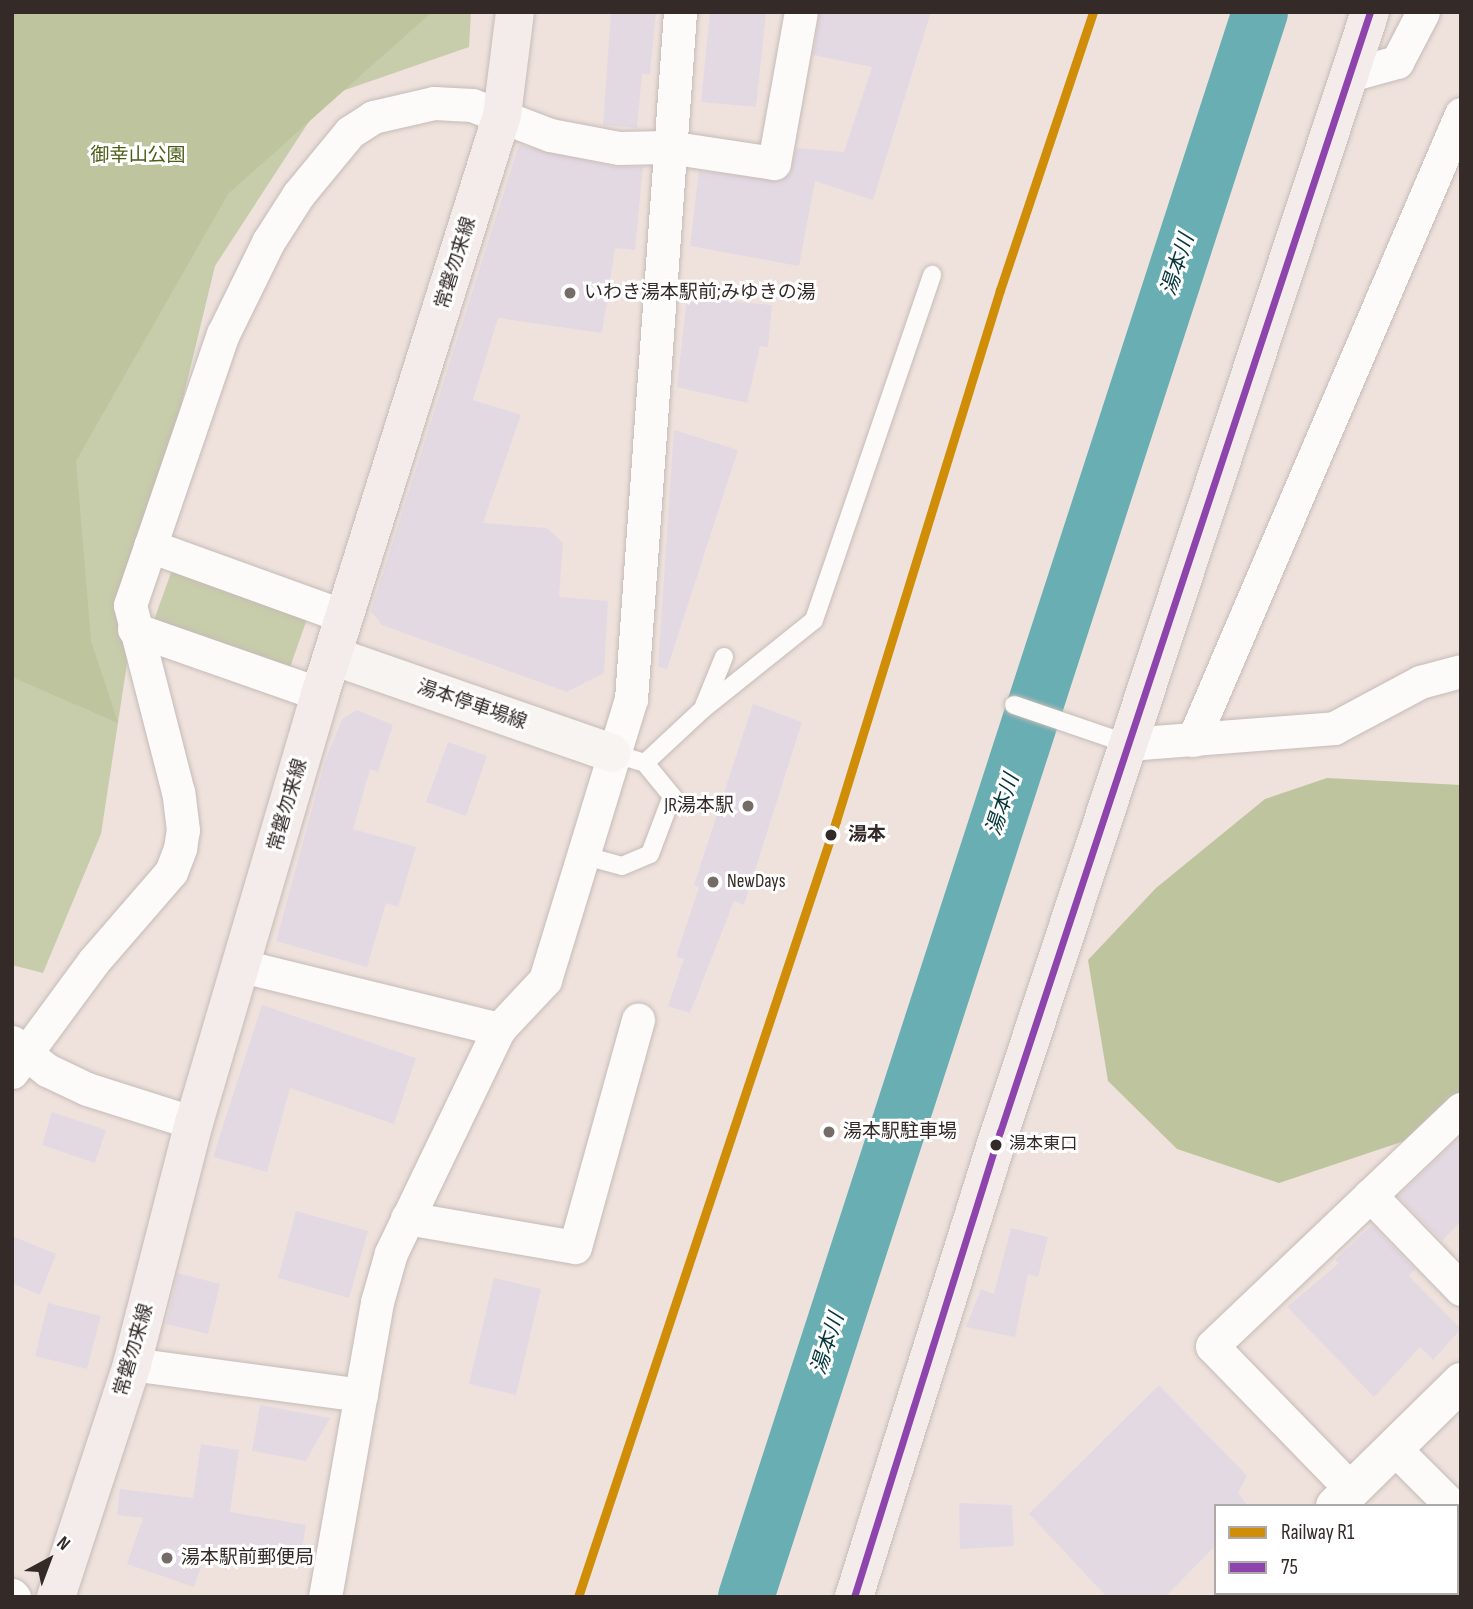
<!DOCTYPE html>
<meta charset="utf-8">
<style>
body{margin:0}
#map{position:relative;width:1473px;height:1609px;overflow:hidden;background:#efe2dd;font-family:"Sofia Sans Condensed","Noto Sans JP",sans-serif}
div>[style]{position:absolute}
.green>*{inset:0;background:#c7ccab}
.forest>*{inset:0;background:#bec49e}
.river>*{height:56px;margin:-28px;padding:0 28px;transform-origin:28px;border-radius:28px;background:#69aeb3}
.building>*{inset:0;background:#e3d9e3}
.roads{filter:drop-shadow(0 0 2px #c5bbb7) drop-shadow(0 0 2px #c5bbb7)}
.service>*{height:18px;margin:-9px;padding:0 9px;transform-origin:9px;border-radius:9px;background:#fdfbfa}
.minor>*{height:33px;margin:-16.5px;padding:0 16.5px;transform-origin:16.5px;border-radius:16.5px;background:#fdfbfa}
.tertiary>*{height:38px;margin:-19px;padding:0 19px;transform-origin:19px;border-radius:19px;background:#fdfbfa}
.secondary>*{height:38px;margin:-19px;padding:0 19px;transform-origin:19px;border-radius:19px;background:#f8f4f2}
.primary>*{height:38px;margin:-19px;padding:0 19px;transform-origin:19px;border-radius:19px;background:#f4eceb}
.bus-1>*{height:7px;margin:-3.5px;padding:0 3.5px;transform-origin:3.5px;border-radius:3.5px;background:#8e44ad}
.rail-1>*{height:9px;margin:-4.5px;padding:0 4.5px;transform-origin:4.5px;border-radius:4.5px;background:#d08d08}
.dots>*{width:19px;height:19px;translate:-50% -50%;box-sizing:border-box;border:4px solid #fff;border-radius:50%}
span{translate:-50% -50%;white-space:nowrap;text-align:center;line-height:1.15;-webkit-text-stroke:6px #fff;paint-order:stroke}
.bus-label{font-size:17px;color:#342b28}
.left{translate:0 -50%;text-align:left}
.park-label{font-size:19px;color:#4a5e16}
.street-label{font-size:19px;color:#342b28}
.poi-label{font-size:19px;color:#342b28}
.right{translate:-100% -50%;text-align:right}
.stop-label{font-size:19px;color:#342b28;font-weight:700}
.water-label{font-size:21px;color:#06373b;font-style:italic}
.frame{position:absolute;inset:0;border:14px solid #342b28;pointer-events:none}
.legend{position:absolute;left:1214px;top:1504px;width:245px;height:91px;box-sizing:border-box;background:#fff;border:2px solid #aeaaa9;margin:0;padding:9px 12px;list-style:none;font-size:21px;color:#342b28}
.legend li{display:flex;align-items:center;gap:14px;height:35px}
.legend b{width:35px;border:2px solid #aeaaa9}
.north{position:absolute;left:14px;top:1525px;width:70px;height:70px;-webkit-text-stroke:5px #fff;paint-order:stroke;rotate:41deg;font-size:19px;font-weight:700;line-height:28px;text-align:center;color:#342b28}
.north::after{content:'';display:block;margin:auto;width:24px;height:32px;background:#342b28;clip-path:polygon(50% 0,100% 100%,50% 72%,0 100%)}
</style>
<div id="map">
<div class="green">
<i style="clip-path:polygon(12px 12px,471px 12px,469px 47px,325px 97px,215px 266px,141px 572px,101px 834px,43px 973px,12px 965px)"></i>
<i style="clip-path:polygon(172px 570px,307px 619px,289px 670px,154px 620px)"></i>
</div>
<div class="forest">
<i style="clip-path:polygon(12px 12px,432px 12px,228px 194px,76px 461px,91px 641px,118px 723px,12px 677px)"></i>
<i style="clip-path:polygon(1327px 778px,1461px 785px,1461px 1093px,1440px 1129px,1279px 1183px,1177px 1149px,1108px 1081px,1088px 960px,1156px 888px,1265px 799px)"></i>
</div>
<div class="river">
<i style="left:746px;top:1597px;width:1666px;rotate:-72.03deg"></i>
</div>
<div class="building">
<i style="clip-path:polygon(611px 12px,656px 12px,650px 74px,642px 74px,637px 128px,603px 125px)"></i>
<i style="clip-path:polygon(710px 12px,766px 12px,756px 107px,701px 102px)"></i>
<i style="clip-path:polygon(820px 12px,931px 12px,873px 200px,815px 181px,799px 266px,690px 246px,699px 171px,780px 181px,791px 173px,796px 148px,844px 152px,872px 67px,813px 55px)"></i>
<i style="clip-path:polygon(519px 145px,615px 167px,643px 167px,635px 250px,615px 248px,602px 333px,498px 318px,473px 400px,521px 415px,483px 523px,547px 528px,563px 543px,559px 597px,608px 601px,604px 673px,567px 692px,382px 625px,371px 611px)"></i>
<i style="clip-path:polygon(687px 297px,772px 305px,768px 347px,760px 346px,747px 403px,677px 387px)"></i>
<i style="clip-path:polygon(674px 430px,738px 450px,667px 669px,658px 667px)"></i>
<i style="clip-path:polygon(753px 704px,802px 722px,744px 905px,734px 901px,690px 1013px,668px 1006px,684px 959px,676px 957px,699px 887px,694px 885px)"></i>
<i style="clip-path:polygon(357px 710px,393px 725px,378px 772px,370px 769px,353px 829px,416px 847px,398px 907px,386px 903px,367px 967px,276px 941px,325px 762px,342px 719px)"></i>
<i style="clip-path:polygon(448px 742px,487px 756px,466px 816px,426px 802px)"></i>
<i style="clip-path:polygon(262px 1005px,416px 1058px,394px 1124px,290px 1088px,267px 1172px,213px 1157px)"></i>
<i style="clip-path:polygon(52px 1112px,106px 1130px,95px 1163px,42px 1145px)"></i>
<i style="clip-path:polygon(1461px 1136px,1461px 1221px,1442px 1241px,1398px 1196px)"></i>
<i style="clip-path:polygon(296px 1211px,368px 1231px,349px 1298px,278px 1278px)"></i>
<i style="clip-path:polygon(1372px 1225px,1415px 1269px,1409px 1276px,1461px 1329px,1433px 1360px,1420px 1347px,1374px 1397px,1287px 1307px,1339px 1263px,1335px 1260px)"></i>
<i style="clip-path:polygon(1011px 1228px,1048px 1237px,1038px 1277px,1028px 1274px,1015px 1337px,966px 1327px,981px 1289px,994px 1294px)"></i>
<i style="clip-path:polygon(12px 1236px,56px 1254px,40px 1295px,12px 1283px)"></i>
<i style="clip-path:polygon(178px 1273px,220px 1284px,208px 1334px,166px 1324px)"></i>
<i style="clip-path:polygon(494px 1278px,541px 1289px,516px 1395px,469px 1384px)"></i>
<i style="clip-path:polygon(48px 1303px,101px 1316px,87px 1369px,35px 1356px)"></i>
<i style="clip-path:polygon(1159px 1385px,1247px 1476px,1238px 1493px,1248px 1506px,1216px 1506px,1216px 1545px,1165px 1597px,1107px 1597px,1029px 1514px)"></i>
<i style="clip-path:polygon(260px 1405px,330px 1418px,306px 1461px,252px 1451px)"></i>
<i style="clip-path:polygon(201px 1444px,239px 1450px,230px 1512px,306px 1525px,300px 1562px,208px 1547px,194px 1587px,127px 1564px,143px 1518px,117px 1515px,120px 1489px,193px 1498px)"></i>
<i style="clip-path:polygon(959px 1503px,1012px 1505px,1014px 1546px,960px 1549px)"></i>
</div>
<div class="roads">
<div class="service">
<i style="left:1014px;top:705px;width:120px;rotate:18.9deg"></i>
<i style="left:704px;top:706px;width:53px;rotate:-67.8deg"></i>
<i style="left:645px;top:763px;width:79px;rotate:-43deg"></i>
<i style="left:703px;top:709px;width:142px;rotate:-38.7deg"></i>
<i style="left:814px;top:620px;width:365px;rotate:-71.1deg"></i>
<i style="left:582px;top:855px;width:41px;rotate:15.4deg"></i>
<i style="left:622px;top:866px;width:30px;rotate:-23deg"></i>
<i style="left:650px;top:854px;width:62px;rotate:-69.2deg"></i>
<i style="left:672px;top:796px;width:43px;rotate:-129.3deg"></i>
<i style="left:645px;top:763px;width:34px;rotate:-163deg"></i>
</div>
<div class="minor">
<i style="left:1349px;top:75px;width:50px;rotate:-15.2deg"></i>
<i style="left:1397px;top:62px;width:56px;rotate:-62.5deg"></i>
<i style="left:150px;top:546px;width:208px;rotate:19.9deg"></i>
<i style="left:134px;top:629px;width:197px;rotate:19.3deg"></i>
<i style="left:1193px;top:740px;width:681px;rotate:-66.82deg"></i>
<i style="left:1128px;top:744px;width:207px;rotate:-4.4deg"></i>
<i style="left:1334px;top:728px;width:98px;rotate:-28.1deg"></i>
<i style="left:1420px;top:682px;width:42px;rotate:-15deg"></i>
<i style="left:242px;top:966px;width:265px;rotate:13.8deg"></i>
<i style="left:12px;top:1042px;width:45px;rotate:38.7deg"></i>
<i style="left:47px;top:1070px;width:44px;rotate:25.4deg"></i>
<i style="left:87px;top:1089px;width:112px;rotate:17.6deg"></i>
<i style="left:12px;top:1072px;width:137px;rotate:-53.6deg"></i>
<i style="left:93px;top:962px;width:119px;rotate:-49.1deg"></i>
<i style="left:171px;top:872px;width:26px;rotate:-69deg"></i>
<i style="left:180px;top:848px;width:18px;rotate:-81deg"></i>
<i style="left:183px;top:830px;width:38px;rotate:-97deg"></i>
<i style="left:178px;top:792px;width:193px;rotate:-104.4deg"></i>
<i style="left:130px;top:605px;width:287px;rotate:-71.1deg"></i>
<i style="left:223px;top:334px;width:102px;rotate:-63.9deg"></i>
<i style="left:268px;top:242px;width:56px;rotate:-57.4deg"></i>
<i style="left:298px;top:195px;width:82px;rotate:-50.5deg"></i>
<i style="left:350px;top:132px;width:27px;rotate:-33deg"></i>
<i style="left:373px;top:117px;width:63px;rotate:-12.9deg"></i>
<i style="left:434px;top:103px;width:38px;rotate:3deg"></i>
<i style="left:472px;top:105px;width:84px;rotate:21deg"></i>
<i style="left:550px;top:135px;width:70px;rotate:10.7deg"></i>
<i style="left:619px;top:148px;width:49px;rotate:-1.2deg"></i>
<i style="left:668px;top:147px;width:107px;rotate:8.6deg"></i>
<i style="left:774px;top:163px;width:153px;rotate:-79.9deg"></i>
<i style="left:1370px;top:1195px;width:131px;rotate:45.9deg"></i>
<i style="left:407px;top:1218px;width:170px;rotate:9.8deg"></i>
<i style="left:575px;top:1247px;width:236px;rotate:-74.5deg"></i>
<i style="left:132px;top:1364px;width:231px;rotate:7.7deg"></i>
<i style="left:1394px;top:1448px;width:82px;rotate:45deg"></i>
<i style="left:1351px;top:1489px;width:199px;rotate:-134.2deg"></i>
<i style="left:1212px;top:1346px;width:344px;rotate:-43.6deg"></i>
<i style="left:12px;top:1595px;width:3px;rotate:45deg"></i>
<i style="left:325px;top:1597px;width:300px;rotate:-80deg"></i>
<i style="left:377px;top:1302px;width:51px;rotate:-74.1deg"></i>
<i style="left:391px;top:1253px;width:249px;rotate:-64.3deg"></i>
<i style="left:499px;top:1029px;width:67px;rotate:-46.8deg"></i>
<i style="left:545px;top:980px;width:294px;rotate:-73deg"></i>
<i style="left:631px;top:699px;width:689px;rotate:-85.92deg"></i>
</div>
<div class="tertiary">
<i style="left:1335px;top:1506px;width:177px;rotate:-44.5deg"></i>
<i style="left:1242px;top:1597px;width:5px;rotate:-53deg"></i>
</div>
<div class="secondary">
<i style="left:333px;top:656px;width:295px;rotate:19.2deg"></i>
</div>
<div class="primary">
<i style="left:56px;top:1597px;width:245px;rotate:-71.9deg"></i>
<i style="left:132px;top:1364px;width:249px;rotate:-75.6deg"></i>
<i style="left:194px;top:1123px;width:447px;rotate:-73.6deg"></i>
<i style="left:320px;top:694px;width:607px;rotate:-72.55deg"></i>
<i style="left:502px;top:115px;width:104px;rotate:-82.8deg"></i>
<i style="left:854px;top:1597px;width:487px;rotate:-72.6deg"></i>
<i style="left:1000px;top:1132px;width:1180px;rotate:-71.72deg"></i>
</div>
</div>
<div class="bus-1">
<i style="left:854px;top:1597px;width:487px;rotate:-72.6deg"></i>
<i style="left:1000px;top:1132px;width:1180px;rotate:-71.72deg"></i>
</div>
<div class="rail-1">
<i style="left:578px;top:1597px;width:818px;rotate:-71.61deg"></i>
<i style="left:836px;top:821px;width:556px;rotate:-72.84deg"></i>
<i style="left:1000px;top:290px;width:293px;rotate:-71.5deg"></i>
</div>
<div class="dots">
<i style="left:570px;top:293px;background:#756b67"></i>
<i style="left:748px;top:806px;background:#756b67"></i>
<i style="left:831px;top:835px;background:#342b28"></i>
<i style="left:713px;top:882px;background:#756b67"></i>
<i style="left:829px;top:1132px;background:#756b67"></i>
<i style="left:996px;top:1145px;background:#342b28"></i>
<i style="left:167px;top:1558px;background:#756b67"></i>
</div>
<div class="bus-label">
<span class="left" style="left:1009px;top:1145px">湯本東口</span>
</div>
<div class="park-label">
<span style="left:138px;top:156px">御幸山公園</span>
</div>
<div class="street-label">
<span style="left:456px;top:263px;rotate:-73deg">常磐勿来線</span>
<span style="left:472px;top:705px;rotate:19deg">湯本停車場線</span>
<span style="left:288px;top:805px;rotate:-74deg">常磐勿来線</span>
<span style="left:134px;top:1350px;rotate:-74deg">常磐勿来線</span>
</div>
<div class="poi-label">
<span class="left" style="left:584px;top:293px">いわき湯本駅前;みゆきの湯</span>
<span class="right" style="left:734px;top:806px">JR湯本駅</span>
<span class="left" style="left:727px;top:882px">NewDays</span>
<span class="left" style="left:843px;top:1132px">湯本駅駐車場</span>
<span class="left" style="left:181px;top:1558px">湯本駅前郵便局</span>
</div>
<div class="stop-label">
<span class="left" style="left:848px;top:835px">湯本</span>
</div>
<div class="water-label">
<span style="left:1178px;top:265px;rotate:-72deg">湯本川</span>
<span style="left:1003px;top:805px;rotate:-72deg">湯本川</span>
<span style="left:828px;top:1344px;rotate:-72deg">湯本川</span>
</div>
<div class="frame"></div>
<ul class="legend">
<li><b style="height:9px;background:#d08d08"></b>Railway R1</li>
<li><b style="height:9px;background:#8e44ad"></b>75</li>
</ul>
<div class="north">N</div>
</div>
